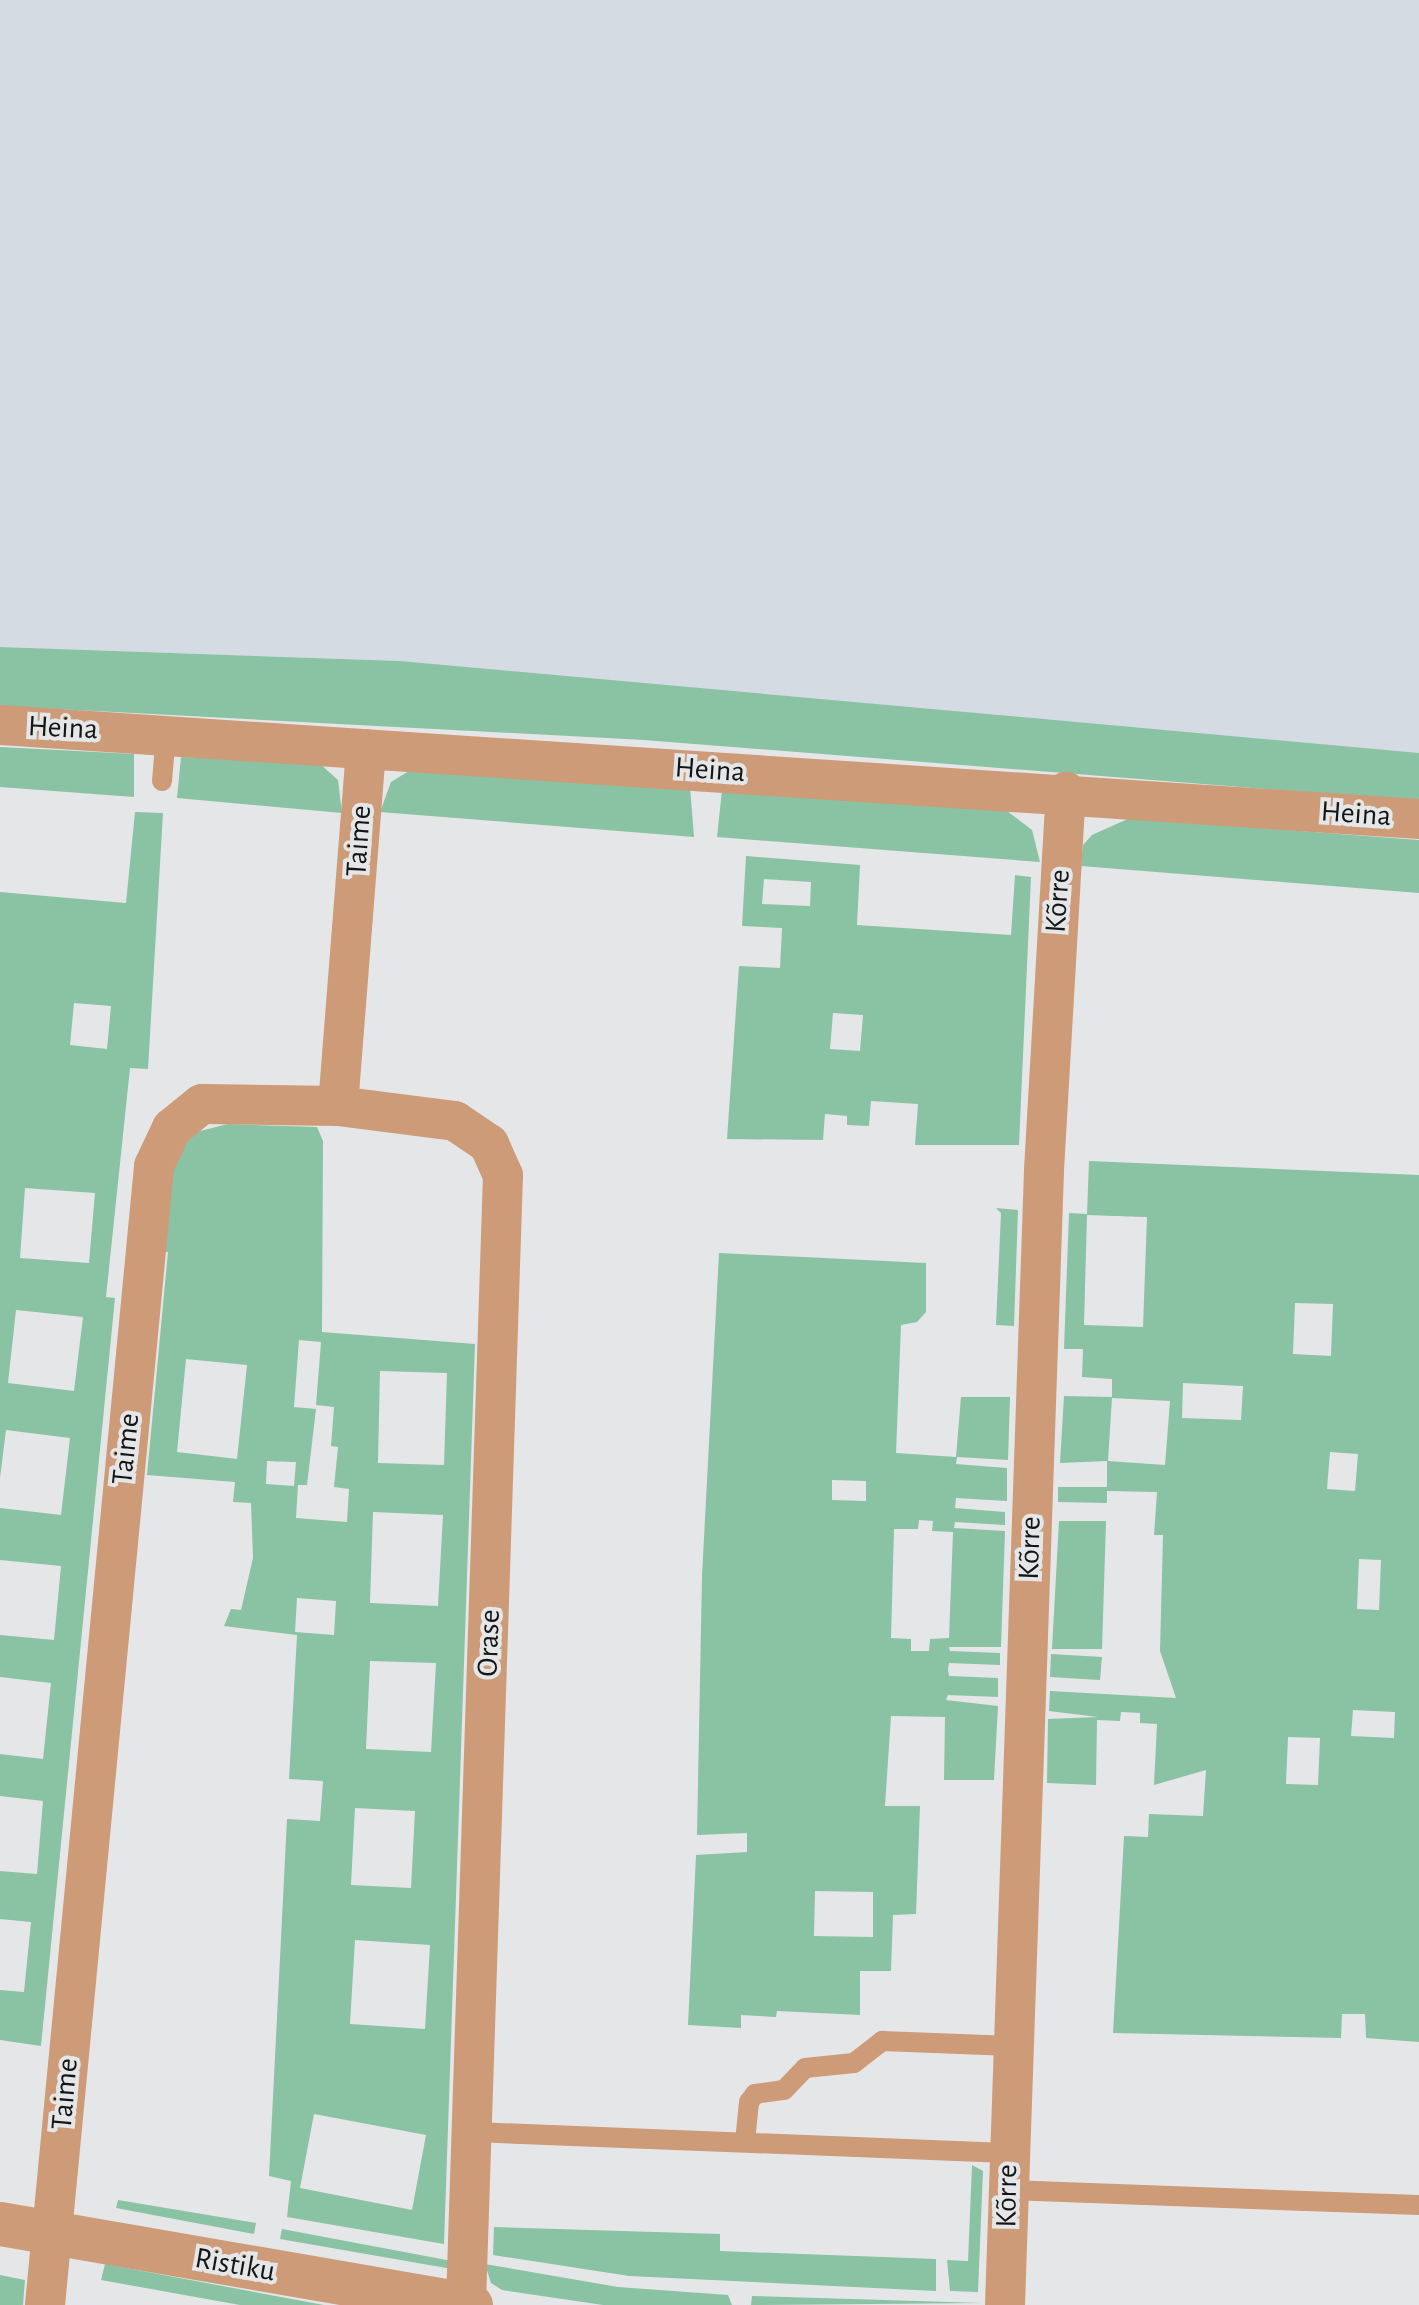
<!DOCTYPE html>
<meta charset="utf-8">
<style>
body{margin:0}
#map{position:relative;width:1419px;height:2305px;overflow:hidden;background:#e5e6e8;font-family:"Alegreya Sans",sans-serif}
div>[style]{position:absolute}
.built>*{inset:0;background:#d4dbe3}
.green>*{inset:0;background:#8ac2a4}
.service>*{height:20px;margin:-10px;padding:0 10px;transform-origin:10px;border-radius:10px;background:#cd9b77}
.minor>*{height:40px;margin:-20px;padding:0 20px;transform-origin:20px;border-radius:20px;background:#cd9b77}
.tertiary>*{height:44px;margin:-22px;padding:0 22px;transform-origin:22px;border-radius:22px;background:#cd9b77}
span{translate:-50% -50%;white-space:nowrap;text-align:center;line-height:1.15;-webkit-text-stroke:8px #e5e6e8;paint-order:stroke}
.street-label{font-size:30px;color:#141515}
</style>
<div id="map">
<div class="built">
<i style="clip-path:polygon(0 0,1419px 0,1419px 753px,867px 711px,400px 661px,0 647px)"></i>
</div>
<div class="green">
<i style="clip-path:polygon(0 647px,400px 661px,1419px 753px,1419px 801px,644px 740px,0 706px)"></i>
<i style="clip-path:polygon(0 747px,134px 754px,134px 797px,0 787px)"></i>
<i style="clip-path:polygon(181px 757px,319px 763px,338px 780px,342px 813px,177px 798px)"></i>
<i style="clip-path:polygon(409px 771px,690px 787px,694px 837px,380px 812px,391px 782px)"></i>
<i style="clip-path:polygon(722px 790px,1007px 811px,1032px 830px,1040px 862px,717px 837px)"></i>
<i style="clip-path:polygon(evenodd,135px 812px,163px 813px,148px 1069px,130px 1068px,106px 1297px,115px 1298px,41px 2046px,0 2040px,0 1990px,24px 1992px,31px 1922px,0 1919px,0 1871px,37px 1874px,43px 1801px,0 1796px,0 1754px,43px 1759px,51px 1683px,0 1677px,0 1635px,54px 1640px,61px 1566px,0 1560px,0 1508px,61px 1515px,70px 1438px,6px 1430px,0 1478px,0 892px,126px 903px,135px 812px,74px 1003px,111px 1006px,107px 1049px,70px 1045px,74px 1003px,135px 812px,25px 1188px,95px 1193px,89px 1263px,20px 1258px,25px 1188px,135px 812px,16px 1310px,83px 1317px,74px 1391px,8px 1383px,16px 1310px)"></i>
<i style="clip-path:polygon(1130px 818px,1419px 840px,1419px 893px,1081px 866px,1083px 845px,1092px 835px)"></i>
<i style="clip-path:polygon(evenodd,746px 856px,860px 865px,857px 925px,1011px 935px,1015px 875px,1031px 877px,1019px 1145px,915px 1145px,918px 1104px,871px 1101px,869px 1126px,847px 1125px,847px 1116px,825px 1114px,823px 1140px,727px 1139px,739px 966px,780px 968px,782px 928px,742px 926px,746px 856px,764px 879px,811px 882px,810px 906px,762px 904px,764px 879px,746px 856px,833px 1013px,863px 1015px,860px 1051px,830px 1049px,833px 1013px)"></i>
<i style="clip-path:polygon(evenodd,228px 1124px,317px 1127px,323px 1141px,322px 1332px,475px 1344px,444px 2244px,287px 2217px,291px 2181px,269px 2176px,287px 1819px,320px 1821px,323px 1781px,289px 1779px,297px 1635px,224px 1626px,231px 1609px,241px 1610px,253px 1558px,251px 1503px,233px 1502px,235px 1482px,147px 1475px,168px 1252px,161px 1252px,166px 1179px,177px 1152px,196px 1132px,228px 1124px,299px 1340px,321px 1342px,316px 1405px,334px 1407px,331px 1446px,338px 1447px,334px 1487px,349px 1489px,347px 1522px,296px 1518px,298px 1485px,307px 1485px,316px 1409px,294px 1407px,299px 1340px,228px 1124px,186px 1359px,247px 1365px,237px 1459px,177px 1452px,186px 1359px,228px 1124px,380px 1371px,447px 1373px,444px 1465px,378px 1463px,380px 1371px,228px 1124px,267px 1461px,296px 1462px,294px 1486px,266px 1484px,267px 1461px,228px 1124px,373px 1512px,443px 1515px,438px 1606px,370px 1603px,373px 1512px,228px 1124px,297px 1598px,336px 1601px,334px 1635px,295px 1632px,297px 1598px,228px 1124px,370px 1661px,436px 1663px,431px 1752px,366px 1749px,370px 1661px,228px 1124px,355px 1808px,415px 1811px,411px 1888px,351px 1885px,355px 1808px,228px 1124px,355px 1940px,430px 1945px,425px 2029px,350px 2024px,355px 1940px,228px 1124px,314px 2114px,426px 2135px,412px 2210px,300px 2188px,314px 2114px)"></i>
<i style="clip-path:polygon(evenodd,1089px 1161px,1419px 1175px,1419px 2042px,1366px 2038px,1365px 2014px,1342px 2014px,1341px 2038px,1113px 2033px,1124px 1836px,1148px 1837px,1149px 1814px,1203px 1816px,1206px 1770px,1154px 1785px,1157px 1724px,1140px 1723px,1140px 1713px,1121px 1712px,1120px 1721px,1097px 1720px,1096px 1785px,1047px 1783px,1048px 1719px,1098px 1717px,1049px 1711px,1050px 1691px,1176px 1698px,1160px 1651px,1163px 1535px,1154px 1535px,1157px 1492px,1107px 1491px,1107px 1503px,1058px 1502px,1058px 1487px,1107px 1487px,1107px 1461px,1060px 1463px,1064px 1396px,1112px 1397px,1112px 1379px,1082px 1377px,1083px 1349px,1064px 1349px,1069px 1213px,1087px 1214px,1089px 1161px,1087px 1215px,1147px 1217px,1143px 1327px,1084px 1325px,1087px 1215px,1089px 1161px,1295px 1303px,1333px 1304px,1331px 1356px,1293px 1354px,1295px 1303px,1089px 1161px,1183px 1383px,1243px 1386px,1241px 1420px,1182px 1418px,1183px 1383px,1089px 1161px,1112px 1398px,1170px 1401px,1165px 1465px,1108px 1461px,1112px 1398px,1089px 1161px,1330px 1452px,1358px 1454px,1355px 1491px,1327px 1489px,1330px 1452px,1089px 1161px,1359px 1559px,1381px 1560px,1379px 1610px,1357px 1609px,1359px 1559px,1089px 1161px,1353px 1710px,1395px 1712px,1394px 1738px,1351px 1736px,1353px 1710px,1089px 1161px,1288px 1737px,1320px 1738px,1318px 1785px,1286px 1784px,1288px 1737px)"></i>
<i style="clip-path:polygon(996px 1208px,1018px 1210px,1014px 1326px,996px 1325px,1001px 1213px)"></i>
<i style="clip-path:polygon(evenodd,719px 1253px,926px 1263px,926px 1312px,917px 1322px,901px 1325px,896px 1453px,956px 1457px,961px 1397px,1010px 1397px,1008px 1460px,957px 1457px,956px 1464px,1007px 1468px,1007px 1501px,956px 1498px,955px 1508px,1005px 1512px,1005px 1525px,955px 1522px,954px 1528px,1005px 1531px,1001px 1647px,949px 1647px,950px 1651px,1000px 1653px,1000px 1665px,949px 1663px,948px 1669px,949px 1676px,998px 1678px,998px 1697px,948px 1695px,946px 1700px,998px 1706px,994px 1780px,944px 1780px,945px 1717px,891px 1716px,885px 1806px,920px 1806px,916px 1914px,893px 1915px,891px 1971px,860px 1971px,860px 2015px,777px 2011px,776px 2017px,741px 2015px,741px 2028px,688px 2025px,696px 1855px,747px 1852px,747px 1833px,697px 1835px,702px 1576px,719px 1253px,832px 1480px,866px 1481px,866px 1501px,832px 1500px,832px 1480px,719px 1253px,919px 1520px,933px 1521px,932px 1531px,953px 1532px,949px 1638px,930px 1639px,929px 1651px,911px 1651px,911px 1639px,891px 1638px,894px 1529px,918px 1529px,919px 1520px,719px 1253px,815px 1891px,873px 1892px,873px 1937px,814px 1936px,815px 1891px)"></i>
<i style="clip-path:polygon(1059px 1521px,1106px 1521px,1102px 1649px,1052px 1649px)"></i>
<i style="clip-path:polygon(1051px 1654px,1102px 1657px,1100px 1680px,1050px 1677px)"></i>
<i style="clip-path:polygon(972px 2165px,983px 2171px,978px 2292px,950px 2291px,947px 2260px,968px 2261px)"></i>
<i style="clip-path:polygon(118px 2200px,256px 2223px,254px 2234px,116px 2208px)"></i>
<i style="clip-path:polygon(494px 2227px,720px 2234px,720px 2251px,936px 2259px,936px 2291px,629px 2276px,493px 2255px)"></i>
<i style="clip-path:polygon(282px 2229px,452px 2261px,452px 2269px,280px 2239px)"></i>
<i style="clip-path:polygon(105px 2264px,324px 2305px,240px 2305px,101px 2280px)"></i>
<i style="clip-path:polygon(485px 2264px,618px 2287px,728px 2295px,732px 2305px,603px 2305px,502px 2290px,491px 2283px)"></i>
<i style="clip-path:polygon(0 2275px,25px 2280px,23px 2305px,0 2305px)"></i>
<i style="clip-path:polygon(752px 2296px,982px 2303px,751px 2305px)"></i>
</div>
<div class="service">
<i style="left:162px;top:781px;width:47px;rotate:-85.1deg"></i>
<i style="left:473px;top:2132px;width:534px;rotate:2.25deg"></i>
<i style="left:745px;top:2142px;width:40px;rotate:-84.3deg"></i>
<i style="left:749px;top:2102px;width:10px;rotate:-53deg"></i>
<i style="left:755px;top:2094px;width:29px;rotate:-8deg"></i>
<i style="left:784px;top:2090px;width:30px;rotate:-46deg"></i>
<i style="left:805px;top:2068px;width:49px;rotate:-5.8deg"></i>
<i style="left:854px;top:2063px;width:36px;rotate:-38deg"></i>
<i style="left:882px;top:2041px;width:130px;rotate:2.2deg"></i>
<i style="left:1007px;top:2190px;width:412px;rotate:2.1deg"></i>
</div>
<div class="minor">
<i style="left:0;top:725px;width:1422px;rotate:3.79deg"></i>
<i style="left:338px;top:1106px;width:118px;rotate:7.3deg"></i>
<i style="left:455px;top:1121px;width:41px;rotate:34.1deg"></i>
<i style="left:489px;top:1144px;width:34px;rotate:66deg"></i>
<i style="left:503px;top:1175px;width:1130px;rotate:91.88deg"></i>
<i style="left:45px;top:2305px;width:1144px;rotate:-84.53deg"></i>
<i style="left:154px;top:1166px;width:42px;rotate:-64.7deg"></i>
<i style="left:172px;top:1128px;width:38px;rotate:-39deg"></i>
<i style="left:202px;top:1104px;width:136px;rotate:0.8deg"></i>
<i style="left:338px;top:1106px;width:358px;rotate:-85.5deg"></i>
<i style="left:1005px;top:2305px;width:1136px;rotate:-88.03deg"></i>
<i style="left:1044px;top:1170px;width:379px;rotate:-86.7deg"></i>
</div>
<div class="tertiary">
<i style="left:0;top:2224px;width:478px;rotate:9.8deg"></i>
</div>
<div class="street-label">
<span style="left:63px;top:728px;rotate:3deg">Heina</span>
<span style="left:710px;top:770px;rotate:4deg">Heina</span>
<span style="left:1356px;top:814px;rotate:4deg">Heina</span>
<span style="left:359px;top:841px;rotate:-86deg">Taime</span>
<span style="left:1058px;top:901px;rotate:-86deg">Kõrre</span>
<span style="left:126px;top:1449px;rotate:-84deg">Taime</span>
<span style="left:1030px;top:1548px;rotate:-88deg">Kõrre</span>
<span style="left:489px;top:1643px;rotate:-88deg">Orase</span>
<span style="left:65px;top:2094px;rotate:-85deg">Taime</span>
<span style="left:1007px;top:2196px;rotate:-89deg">Kõrre</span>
<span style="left:235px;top:2265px;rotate:10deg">Ristiku</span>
</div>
</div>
